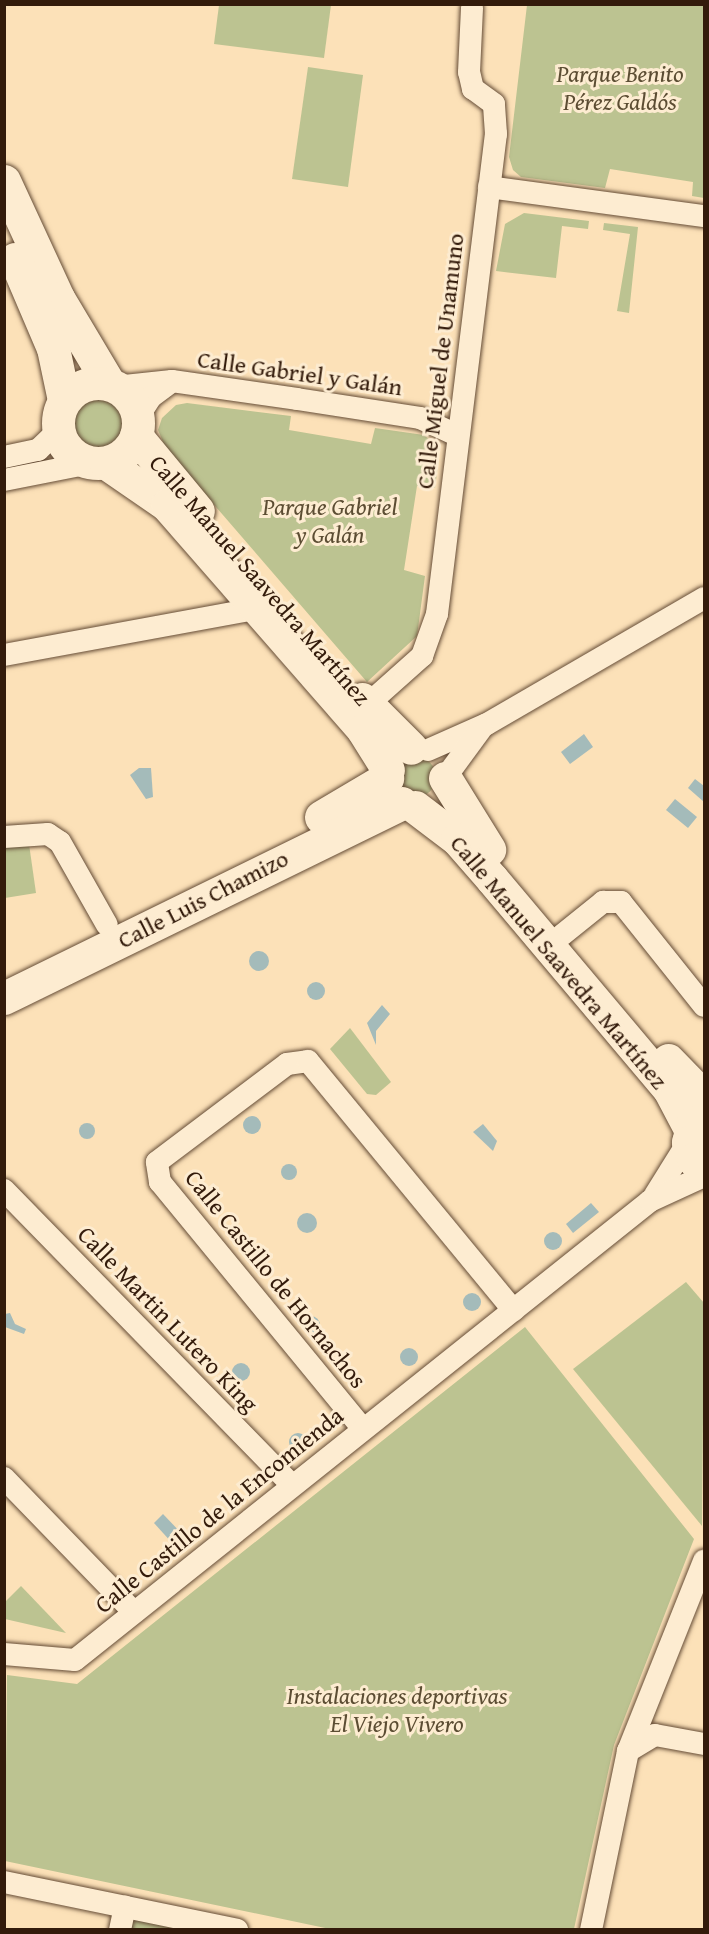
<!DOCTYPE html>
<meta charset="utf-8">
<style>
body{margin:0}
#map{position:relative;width:709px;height:1934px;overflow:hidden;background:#fce1b8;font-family:"Gentium Book Plus",serif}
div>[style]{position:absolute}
.green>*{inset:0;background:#bcc391}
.round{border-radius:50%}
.water>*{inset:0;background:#a4bbba}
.roads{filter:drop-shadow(0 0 2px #654c36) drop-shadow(0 0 2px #654c36)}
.minor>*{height:22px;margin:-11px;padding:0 11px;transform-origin:11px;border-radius:11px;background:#fdecd1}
.secondary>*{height:33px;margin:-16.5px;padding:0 16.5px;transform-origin:16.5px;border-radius:16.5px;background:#fdecd1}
.secondary>.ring{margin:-16.5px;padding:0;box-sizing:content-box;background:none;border:33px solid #fdecd1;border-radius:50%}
span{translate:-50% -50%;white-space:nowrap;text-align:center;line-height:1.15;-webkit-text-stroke:6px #fdecd1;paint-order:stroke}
.park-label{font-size:24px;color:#5c4d33;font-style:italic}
.street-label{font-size:24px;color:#331b0b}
.frame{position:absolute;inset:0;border:6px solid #331b0b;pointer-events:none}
</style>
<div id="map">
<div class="green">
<i style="clip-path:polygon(219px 5px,331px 5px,324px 58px,214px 44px)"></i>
<i style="clip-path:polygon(527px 5px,704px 5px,704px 198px,692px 196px,693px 182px,610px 169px,605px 188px,521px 177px,513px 170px,509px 157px)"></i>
<i style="clip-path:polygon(308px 67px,363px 75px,348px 187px,292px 179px)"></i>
<i style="clip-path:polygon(524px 213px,589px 221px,588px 229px,562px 226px,556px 278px,496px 271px,505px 224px)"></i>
<i style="clip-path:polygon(604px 223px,638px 227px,629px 313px,617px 311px,630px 234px,603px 230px)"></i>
<i class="round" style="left:70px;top:398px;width:52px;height:52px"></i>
<i style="clip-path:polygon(187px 403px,291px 416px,289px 430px,371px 444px,375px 428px,424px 435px,440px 449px,435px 488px,417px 486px,404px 570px,425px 576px,417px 636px,367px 682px,166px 449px,158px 430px,162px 418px,176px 405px)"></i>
<i class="round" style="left:396px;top:757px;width:40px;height:40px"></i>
<i style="clip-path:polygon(29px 844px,36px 893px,5px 898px,5px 848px)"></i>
<i style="clip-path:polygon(350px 1028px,391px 1082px,376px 1095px,367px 1094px,330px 1049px)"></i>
<i style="clip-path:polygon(686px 1282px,704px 1303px,702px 1526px,573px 1369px)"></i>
<i style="clip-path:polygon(525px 1327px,694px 1539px,614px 1745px,574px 1929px,330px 1929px,5px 1861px,7px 1675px,77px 1684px)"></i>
<i style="clip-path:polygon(21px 1586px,66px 1633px,5px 1619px,5px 1602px)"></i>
<i style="clip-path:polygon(133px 1919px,184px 1930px,131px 1930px)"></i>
</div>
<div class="water">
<i style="clip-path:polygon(584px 734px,593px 747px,570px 764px,561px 752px)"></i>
<i style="clip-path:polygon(139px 768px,151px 768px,153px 797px,146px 799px,130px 775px)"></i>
<i style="clip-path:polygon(695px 779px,704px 786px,704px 802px,688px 788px)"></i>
<i style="clip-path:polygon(675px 799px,697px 817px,688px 828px,666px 810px)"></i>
<i class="round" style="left:249px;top:951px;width:20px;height:20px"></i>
<i class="round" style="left:307px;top:982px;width:18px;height:18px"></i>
<i style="clip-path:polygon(382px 1005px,390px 1014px,376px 1031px,376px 1045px,367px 1023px)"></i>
<i class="round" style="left:243px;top:1116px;width:18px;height:18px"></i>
<i class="round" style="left:79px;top:1123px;width:16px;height:16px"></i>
<i style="clip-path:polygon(483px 1124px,497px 1141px,493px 1151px,473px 1132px)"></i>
<i class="round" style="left:281px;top:1164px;width:16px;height:16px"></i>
<i style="clip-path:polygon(591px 1203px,599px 1212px,573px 1233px,566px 1224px)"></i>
<i class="round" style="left:297px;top:1213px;width:20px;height:20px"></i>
<i class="round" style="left:544px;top:1232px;width:18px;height:18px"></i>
<i class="round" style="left:463px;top:1293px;width:18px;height:18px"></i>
<i style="clip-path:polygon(10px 1313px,15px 1324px,26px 1329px,24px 1334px,5px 1327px,5px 1314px)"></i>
<i class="round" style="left:302px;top:1316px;width:18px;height:18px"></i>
<i class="round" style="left:400px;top:1348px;width:18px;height:18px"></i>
<i class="round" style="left:232px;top:1363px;width:18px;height:18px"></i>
<i class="round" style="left:289px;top:1433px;width:18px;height:18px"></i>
<i style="clip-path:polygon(163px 1514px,183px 1535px,173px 1544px,154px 1523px)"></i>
</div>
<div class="roads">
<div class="minor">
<i style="left:489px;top:187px;width:217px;rotate:7.7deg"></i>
<i style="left:115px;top:387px;width:57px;rotate:-6deg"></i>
<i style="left:172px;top:381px;width:126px;rotate:8.2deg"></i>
<i style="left:297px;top:399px;width:124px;rotate:8.8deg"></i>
<i style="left:420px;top:418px;width:41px;rotate:24.7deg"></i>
<i style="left:138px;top:417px;width:24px;rotate:-57deg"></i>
<i style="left:151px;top:397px;width:26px;rotate:-37deg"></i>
<i style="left:4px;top:457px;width:35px;rotate:-12deg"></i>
<i style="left:38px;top:450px;width:28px;rotate:-44deg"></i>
<i style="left:4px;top:480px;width:88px;rotate:-11.2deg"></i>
<i style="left:4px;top:655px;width:261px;rotate:-10.4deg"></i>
<i style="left:367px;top:705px;width:74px;rotate:-41.7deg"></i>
<i style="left:422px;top:656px;width:45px;rotate:-70.3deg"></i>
<i style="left:437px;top:614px;width:484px;rotate:-83deg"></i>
<i style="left:496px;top:134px;width:30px;rotate:-94deg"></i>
<i style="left:494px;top:104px;width:26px;rotate:-144deg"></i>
<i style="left:473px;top:89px;width:17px;rotate:-103deg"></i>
<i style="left:469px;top:72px;width:64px;rotate:-87.3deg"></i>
<i style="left:428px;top:750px;width:64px;rotate:-23.8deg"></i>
<i style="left:487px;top:724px;width:251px;rotate:-30.1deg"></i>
<i style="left:445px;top:778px;width:61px;rotate:-53.7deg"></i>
<i style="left:4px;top:837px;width:44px;rotate:-3.9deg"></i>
<i style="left:48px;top:834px;width:14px;rotate:34deg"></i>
<i style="left:60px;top:842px;width:95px;rotate:60.5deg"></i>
<i style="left:562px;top:935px;width:53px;rotate:-38.8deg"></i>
<i style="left:603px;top:902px;width:18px"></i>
<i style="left:621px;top:902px;width:133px;rotate:51.4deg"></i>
<i style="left:4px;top:1190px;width:412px;rotate:45.7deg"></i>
<i style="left:655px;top:1195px;width:62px;rotate:-58.1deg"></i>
<i style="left:363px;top:1429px;width:320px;rotate:-129.4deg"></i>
<i style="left:160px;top:1182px;width:20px;rotate:-99deg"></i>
<i style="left:157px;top:1162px;width:163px;rotate:-37deg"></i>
<i style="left:287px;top:1064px;width:21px;rotate:-8deg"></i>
<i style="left:308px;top:1061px;width:323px;rotate:50.5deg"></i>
<i style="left:4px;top:1478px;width:187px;rotate:45.9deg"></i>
<i style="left:4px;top:1654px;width:71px;rotate:4.8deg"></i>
<i style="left:75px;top:1660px;width:736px;rotate:-38.6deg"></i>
<i style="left:650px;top:1201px;width:60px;rotate:-24.8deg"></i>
<i style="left:628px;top:1751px;width:205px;rotate:-68.2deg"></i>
<i style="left:4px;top:1882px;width:238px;rotate:11.6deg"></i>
<i style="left:120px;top:1930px;width:24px;rotate:-78deg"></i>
<i style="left:591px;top:1930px;width:183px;rotate:-78.3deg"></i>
<i style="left:628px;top:1751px;width:31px;rotate:-31deg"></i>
<i style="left:655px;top:1735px;width:50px;rotate:10.4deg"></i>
</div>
<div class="secondary">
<i style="left:4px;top:181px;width:129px;rotate:65.2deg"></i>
<i style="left:58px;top:298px;width:98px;rotate:59.2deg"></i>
<i style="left:15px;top:259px;width:97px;rotate:66.9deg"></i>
<i style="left:53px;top:348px;width:53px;rotate:78.1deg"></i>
<i class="ring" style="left:58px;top:383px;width:47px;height:47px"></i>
<i style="left:136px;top:436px;width:97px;rotate:50.4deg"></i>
<i style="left:106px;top:463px;width:74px;rotate:34.5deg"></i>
<i style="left:167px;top:505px;width:298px;rotate:48.9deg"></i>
<i style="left:363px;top:730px;width:47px;rotate:58deg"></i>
<i style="left:362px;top:699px;width:69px;rotate:45deg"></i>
<i style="left:445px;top:778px;width:84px;rotate:58.2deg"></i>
<i style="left:415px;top:807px;width:53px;rotate:37.3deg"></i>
<i style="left:457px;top:839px;width:53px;rotate:48.8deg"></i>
<i style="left:492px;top:879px;width:275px;rotate:49.9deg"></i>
<i style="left:669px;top:1089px;width:45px;rotate:62.3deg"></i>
<i style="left:321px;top:817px;width:77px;rotate:-30.6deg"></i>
<i style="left:4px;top:998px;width:443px;rotate:-26.1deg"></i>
<i style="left:668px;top:1060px;width:52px;rotate:45.8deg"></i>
<i style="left:703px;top:1111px;width:15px;rotate:132deg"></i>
<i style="left:693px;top:1122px;width:21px;rotate:104deg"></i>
<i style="left:688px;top:1142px;width:18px;rotate:74deg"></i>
<i style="left:693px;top:1159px;width:16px;rotate:47deg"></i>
</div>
</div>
<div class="park-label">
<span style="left:620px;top:88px">Parque Benito<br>Pérez Galdós</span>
<span style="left:330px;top:521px">Parque Gabriel<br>y Galán</span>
<span style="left:397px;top:1710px">Instalaciones deportivas<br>El Viejo Vivero</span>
</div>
<div class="street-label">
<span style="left:440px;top:361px;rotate:-83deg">Calle Miguel de Unamuno</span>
<span style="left:300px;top:373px;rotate:8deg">Calle Gabriel y Galán</span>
<span style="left:260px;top:580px;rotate:49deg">Calle Manuel Saavedra Martínez</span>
<span style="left:203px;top:899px;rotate:-27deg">Calle Luis Chamizo</span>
<span style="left:559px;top:962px;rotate:50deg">Calle Manuel Saavedra Martínez</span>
<span style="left:276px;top:1279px;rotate:51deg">Calle Castillo de Hornachos</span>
<span style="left:168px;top:1319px;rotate:46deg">Calle Martin Lutero King</span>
<span style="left:219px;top:1510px;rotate:-39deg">Calle Castillo de la Encomienda</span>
</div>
<div class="frame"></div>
</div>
